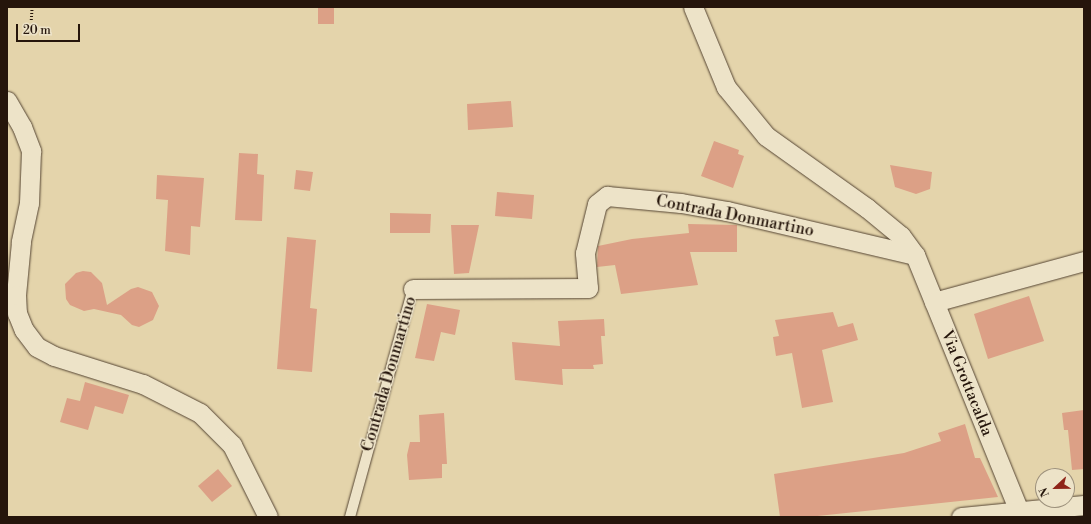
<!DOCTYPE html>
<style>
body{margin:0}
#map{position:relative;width:1091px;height:524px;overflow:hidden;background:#e4d4ab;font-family:"Libre Bodoni",serif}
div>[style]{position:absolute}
.building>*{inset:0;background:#dca086}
.path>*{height:2.5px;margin-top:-1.25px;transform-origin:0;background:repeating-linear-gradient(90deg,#25150b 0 1px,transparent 0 3px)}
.roads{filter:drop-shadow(0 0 1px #554533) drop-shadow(0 0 1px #554533)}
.service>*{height:10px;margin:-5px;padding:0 5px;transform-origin:5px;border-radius:5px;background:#ede3c8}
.minor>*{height:19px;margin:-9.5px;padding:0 9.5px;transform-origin:9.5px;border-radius:9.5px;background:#ede3c8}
span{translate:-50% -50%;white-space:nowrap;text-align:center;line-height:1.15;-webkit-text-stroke:3px #ede3c8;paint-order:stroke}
.street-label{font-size:16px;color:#25150b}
.frame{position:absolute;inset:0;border:8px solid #25150b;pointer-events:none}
.north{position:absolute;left:1035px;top:468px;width:40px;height:40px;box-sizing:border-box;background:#ede3c8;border:1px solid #9d917c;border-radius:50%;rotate:248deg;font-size:11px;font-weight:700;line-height:16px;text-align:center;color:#25150b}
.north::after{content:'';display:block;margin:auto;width:14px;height:18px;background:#8f2418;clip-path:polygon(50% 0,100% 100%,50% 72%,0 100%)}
.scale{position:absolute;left:16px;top:24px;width:64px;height:18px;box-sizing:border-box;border:2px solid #25150b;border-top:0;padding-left:5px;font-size:12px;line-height:14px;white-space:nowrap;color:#25150b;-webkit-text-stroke:3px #ede3c8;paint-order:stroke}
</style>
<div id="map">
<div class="building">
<i style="clip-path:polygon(318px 7px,334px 7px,334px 24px,318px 24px)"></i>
<i style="clip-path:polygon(511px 101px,513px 127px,468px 130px,467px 104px)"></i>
<i style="clip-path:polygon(714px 141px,739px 150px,738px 154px,744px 156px,733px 188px,701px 176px)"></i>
<i style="clip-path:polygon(239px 153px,258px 154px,257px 174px,264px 175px,262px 221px,235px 220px)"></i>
<i style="clip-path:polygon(890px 165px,932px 172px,930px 189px,916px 194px,895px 187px)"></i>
<i style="clip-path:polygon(296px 170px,313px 172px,310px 191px,294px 189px)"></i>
<i style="clip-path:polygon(157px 175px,204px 178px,200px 227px,191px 226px,190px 255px,165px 251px,168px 200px,156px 199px)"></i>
<i style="clip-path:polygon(497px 192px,534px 195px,532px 219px,495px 216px)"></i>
<i style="clip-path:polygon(390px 213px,431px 214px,430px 233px,390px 233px)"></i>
<i style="clip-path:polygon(688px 224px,737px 225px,737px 252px,690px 252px,698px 285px,621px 294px,615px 265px,597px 267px,598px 246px,632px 239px,689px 233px)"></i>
<i style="clip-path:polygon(451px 225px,479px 225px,469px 273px,454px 274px)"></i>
<i style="clip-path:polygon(287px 237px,316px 240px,310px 308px,317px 309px,312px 372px,277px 369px)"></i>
<i style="clip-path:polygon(83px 271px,91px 272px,102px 283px,107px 305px,131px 289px,138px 287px,152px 292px,159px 306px,153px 320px,139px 327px,132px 325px,121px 315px,94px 309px,84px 311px,70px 305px,66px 299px,65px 284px,76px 273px)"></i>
<i style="clip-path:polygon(1029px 296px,1044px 341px,988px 359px,974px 314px)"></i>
<i style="clip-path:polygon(427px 304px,460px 310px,455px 335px,441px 332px,434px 361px,415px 358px)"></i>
<i style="clip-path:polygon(833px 312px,838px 327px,853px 323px,858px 340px,822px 350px,833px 402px,802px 408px,792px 353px,776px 356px,773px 337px,779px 336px,775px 320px)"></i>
<i style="clip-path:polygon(604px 319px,605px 336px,601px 336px,603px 364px,593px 365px,594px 369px,562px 369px,563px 385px,515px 380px,512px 342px,560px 346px,558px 321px)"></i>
<i style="clip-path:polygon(85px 382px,129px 395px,123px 414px,95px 406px,88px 430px,60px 422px,67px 398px,80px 401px)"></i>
<i style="clip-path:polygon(1084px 410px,1084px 469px,1072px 470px,1068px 430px,1064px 430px,1062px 413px)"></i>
<i style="clip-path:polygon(444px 413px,447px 464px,442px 464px,442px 478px,409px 480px,407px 455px,410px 442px,420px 442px,419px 415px)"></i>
<i style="clip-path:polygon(965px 424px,975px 458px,980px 458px,998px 497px,808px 517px,780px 517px,774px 474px,904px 453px,941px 441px,938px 433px)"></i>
<i style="clip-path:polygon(218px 469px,232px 486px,212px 502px,198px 486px)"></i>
</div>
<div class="path">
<i style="left:31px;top:20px;width:13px;rotate:-86deg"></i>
</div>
<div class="roads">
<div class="service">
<i style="left:350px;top:517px;width:237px;rotate:-74.6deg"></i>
</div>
<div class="minor">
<i style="left:693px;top:7px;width:87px;rotate:67.6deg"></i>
<i style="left:726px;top:87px;width:63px;rotate:50.8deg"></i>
<i style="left:766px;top:136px;width:124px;rotate:35.5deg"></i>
<i style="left:867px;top:208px;width:44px;rotate:39.5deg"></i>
<i style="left:901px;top:236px;width:24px;rotate:54deg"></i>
<i style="left:915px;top:255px;width:276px;rotate:67.9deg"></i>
<i style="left:7px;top:101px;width:30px;rotate:60deg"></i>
<i style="left:22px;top:127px;width:26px;rotate:69deg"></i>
<i style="left:31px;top:151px;width:52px;rotate:92.2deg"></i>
<i style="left:29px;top:203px;width:40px;rotate:102deg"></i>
<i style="left:21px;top:242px;width:53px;rotate:95.4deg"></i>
<i style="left:16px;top:295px;width:18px;rotate:87deg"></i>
<i style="left:17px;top:313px;width:18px;rotate:68deg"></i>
<i style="left:24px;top:330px;width:21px;rotate:53deg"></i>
<i style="left:37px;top:347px;width:19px;rotate:28deg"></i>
<i style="left:54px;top:356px;width:93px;rotate:17.5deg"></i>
<i style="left:143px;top:384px;width:64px;rotate:27deg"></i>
<i style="left:200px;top:413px;width:45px;rotate:45deg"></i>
<i style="left:232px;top:445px;width:80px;rotate:63.4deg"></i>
<i style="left:413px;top:289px;width:175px;rotate:-0.3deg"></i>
<i style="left:588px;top:288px;width:35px;rotate:-95deg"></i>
<i style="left:585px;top:253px;width:50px;rotate:-76.2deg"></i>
<i style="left:597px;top:204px;width:13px;rotate:-39deg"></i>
<i style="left:607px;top:196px;width:74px;rotate:5.4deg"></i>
<i style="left:681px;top:203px;width:47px;rotate:9.9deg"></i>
<i style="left:727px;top:211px;width:193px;rotate:13.2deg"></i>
<i style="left:934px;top:302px;width:156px;rotate:-15.3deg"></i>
<i style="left:961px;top:517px;width:124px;rotate:-5.6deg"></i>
</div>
</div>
<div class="street-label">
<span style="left:735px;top:216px;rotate:11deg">Contrada Donmartino</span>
<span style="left:389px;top:374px;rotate:-74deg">Contrada Donmartino</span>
<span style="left:967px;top:383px;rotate:68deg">Via Grottacalda</span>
</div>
<div class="frame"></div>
<div class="north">N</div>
<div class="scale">20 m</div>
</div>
